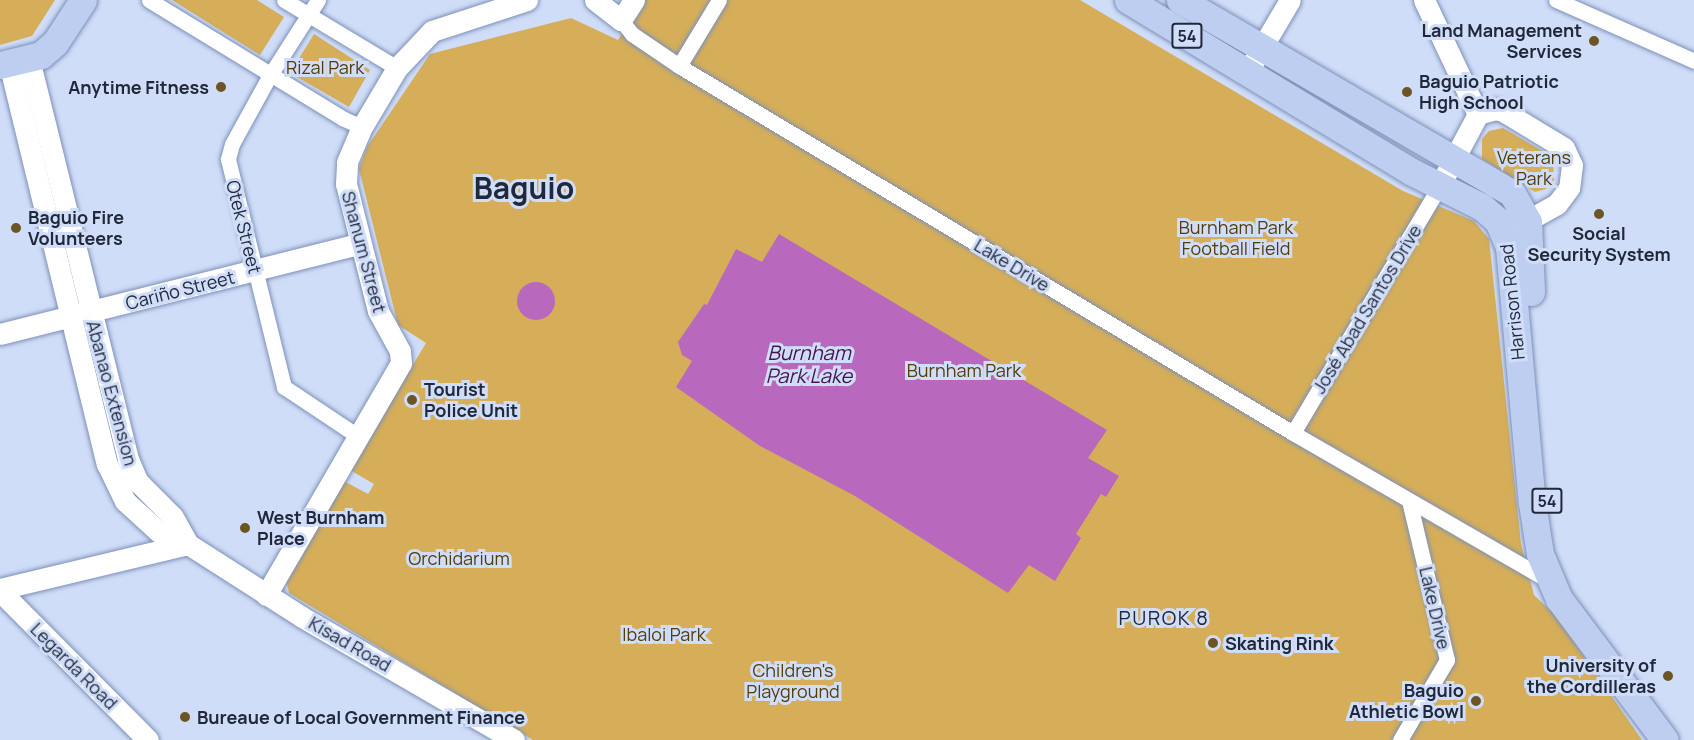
<!DOCTYPE html>
<meta charset="utf-8">
<style>
body{margin:0}
#map{position:relative;width:1694px;height:740px;overflow:hidden;background:#d0ddf8;font-family:Manrope,sans-serif}
div>[style]{position:absolute}
.green>*{inset:0;background:#d6ae59}
.water>*{inset:0;background:#b869be}
.round{border-radius:50%}
.roads{filter:drop-shadow(0 0 2px #7c90b9) drop-shadow(0 0 2px #7c90b9)}
.street>*{height:15px;margin:-7.5px;padding:0 7.5px;transform-origin:7.5px;border-radius:7.5px;background:#fff}
.secondary>*{height:21px;margin:-10.5px;padding:0 10.5px;transform-origin:10.5px;border-radius:10.5px;background:#fff}
.highway>*{height:27px;margin:-13.5px;padding:0 13.5px;transform-origin:13.5px;border-radius:13.5px;background:#becef0}
.dots>*{width:16px;height:16px;translate:-50% -50%;box-sizing:border-box;border:3px solid #d0ddf8;border-radius:50%}
span{translate:-50% -50%;white-space:nowrap;text-align:center;line-height:1.15;-webkit-text-stroke:6px #d0ddf8;paint-order:stroke}
.shield-label span{padding:2px 4px;background:#d0ddf8;border:2px solid;border-radius:4px;-webkit-text-stroke-width:0}
.shield-label{font-size:16px;color:#202839;font-weight:700}
.poi-label{font-size:18px;color:#202839;font-weight:700}
.right{translate:-100% -50%;text-align:right}
.left{translate:0 -50%;text-align:left}
.park-label{font-size:18px;color:#523d08}
.street-label{font-size:18px;color:#202839}
.water-label{font-size:20px;color:#451349;font-style:italic}
.neighbourhood-label{font-size:20px;color:#202839;letter-spacing:1.5px}
.town-label{font-size:30px;color:#202839;font-weight:700}
</style>
<div id="map">
<div class="green">
<i style="clip-path:polygon(0 0,55px 0,32px 36px,0 45px)"></i>
<i style="clip-path:polygon(172px 0,257px 0,284px 17px,260px 55px)"></i>
<i style="clip-path:polygon(642px 0,1080px 0,1403px 191px,1474px 221px,1489px 239px,1521px 544px,1534px 595px,1555px 615px,1642px 740px,533px 740px,289px 593px,286px 579px,344px 481px,368px 494px,370px 491px,374px 484px,350px 470px,426px 343px,398px 325px,359px 169px,367px 147px,430px 54px,571px 18px,618px 40px)"></i>
<i style="clip-path:polygon(314px 34px,370px 70px,349px 107px,290px 73px)"></i>
<i style="clip-path:polygon(1503px 128px,1553px 157px,1554px 180px,1546px 189px,1535px 192px,1482px 159px,1482px 139px,1489px 131px)"></i>
</div>
<div class="water">
<i style="clip-path:polygon(779px 234px,1107px 430px,1088px 458px,1119px 476px,1106px 497px,1101px 494px,1076px 534px,1081px 538px,1055px 581px,1029px 565px,1008px 593px,855px 496px,760px 446px,676px 387px,692px 361px,682px 355px,678px 342px,704px 304px,707px 305px,736px 249px,762px 262px)"></i>
<i class="round" style="left:517px;top:282px;width:38px;height:38px"></i>
</div>
<div class="roads">
<div class="street">
<i style="left:149px;top:0;width:228px;rotate:31.4deg"></i>
<i style="left:344px;top:119px;width:20px;rotate:24deg"></i>
<i style="left:284px;top:0;width:132px;rotate:31deg"></i>
<i style="left:318px;top:0;width:89px;rotate:122.6deg"></i>
<i style="left:270px;top:75px;width:79px;rotate:118.8deg"></i>
<i style="left:232px;top:144px;width:16px;rotate:105deg"></i>
<i style="left:228px;top:159px;width:235px;rotate:76.2deg"></i>
<i style="left:284px;top:387px;width:90px;rotate:33.7deg"></i>
<i style="left:1556px;top:0;width:151px;rotate:23.8deg"></i>
<i style="left:621px;top:20px;width:18px;rotate:52deg"></i>
<i style="left:632px;top:34px;width:57px;rotate:34.2deg"></i>
<i style="left:679px;top:66px;width:715px;rotate:30.87deg"></i>
<i style="left:1293px;top:433px;width:296px;rotate:30deg"></i>
<i style="left:679px;top:66px;width:77px;rotate:-58.8deg"></i>
<i style="left:1293px;top:433px;width:288px;rotate:-59.3deg"></i>
<i style="left:1400px;top:740px;width:93px;rotate:-59.6deg"></i>
<i style="left:1447px;top:660px;width:164px;rotate:-103.4deg"></i>
</div>
<div class="secondary">
<i style="left:595px;top:0;width:33px;rotate:38deg"></i>
<i style="left:621px;top:20px;width:24px;rotate:-57deg"></i>
<i style="left:1424px;top:0;width:126px;rotate:64.7deg"></i>
<i style="left:29px;top:59px;width:412px;rotate:76.1deg"></i>
<i style="left:128px;top:459px;width:25px;rotate:67deg"></i>
<i style="left:138px;top:482px;width:49px;rotate:45deg"></i>
<i style="left:173px;top:517px;width:31px;rotate:61deg"></i>
<i style="left:9px;top:63px;width:413px;rotate:76.3deg"></i>
<i style="left:107px;top:464px;width:41px;rotate:64.1deg"></i>
<i style="left:125px;top:501px;width:46px;rotate:42.4deg"></i>
<i style="left:159px;top:532px;width:31px;rotate:22deg"></i>
<i style="left:188px;top:544px;width:135px;rotate:32.6deg"></i>
<i style="left:302px;top:617px;width:245px;rotate:30.1deg"></i>
<i style="left:1248px;top:71px;width:82px;rotate:-59.4deg"></i>
<i style="left:1478px;top:114px;width:18px;rotate:-16deg"></i>
<i style="left:1495px;top:109px;width:8px;rotate:14deg"></i>
<i style="left:1503px;top:111px;width:71px;rotate:31.2deg"></i>
<i style="left:1564px;top:148px;width:19px;rotate:65deg"></i>
<i style="left:1572px;top:165px;width:23px;rotate:97deg"></i>
<i style="left:1569px;top:188px;width:20px;rotate:127deg"></i>
<i style="left:1557px;top:204px;width:49px;rotate:150.8deg"></i>
<i style="left:1440px;top:185px;width:81px;rotate:-61.8deg"></i>
<i style="left:0;top:334px;width:370px;rotate:-14.1deg"></i>
<i style="left:0;top:589px;width:193px;rotate:-13.5deg"></i>
<i style="left:0;top:591px;width:210px;rotate:45.2deg"></i>
<i style="left:266px;top:595px;width:268px;rotate:-59.8deg"></i>
<i style="left:401px;top:363px;width:12px;rotate:-95deg"></i>
<i style="left:400px;top:351px;width:46px;rotate:-118.8deg"></i>
<i style="left:378px;top:311px;width:131px;rotate:-104.1deg"></i>
<i style="left:346px;top:184px;width:22px;rotate:-87deg"></i>
<i style="left:347px;top:162px;width:38px;rotate:-67deg"></i>
<i style="left:362px;top:127px;width:69px;rotate:-59.3deg"></i>
<i style="left:397px;top:68px;width:51px;rotate:-46.6deg"></i>
<i style="left:432px;top:31px;width:100px;rotate:-18.1deg"></i>
</div>
<div class="highway">
<i style="left:1128px;top:0;width:332px;rotate:31.2deg"></i>
<i style="left:1412px;top:172px;width:78px;rotate:26.6deg"></i>
<i style="left:1482px;top:207px;width:21px;rotate:41deg"></i>
<i style="left:1498px;top:221px;width:28px;rotate:67deg"></i>
<i style="left:1509px;top:247px;width:257px;rotate:84.9deg"></i>
<i style="left:1532px;top:503px;width:52px;rotate:81.1deg"></i>
<i style="left:1540px;top:554px;width:49px;rotate:67.1deg"></i>
<i style="left:1559px;top:599px;width:176px;rotate:53.1deg"></i>
<i style="left:1180px;top:0;width:384px;rotate:30.2deg"></i>
<i style="left:1512px;top:193px;width:33px;rotate:61deg"></i>
<i style="left:1528px;top:222px;width:70px;rotate:87.5deg"></i>
<i style="left:0;top:65px;width:42px;rotate:-13.7deg"></i>
<i style="left:41px;top:55px;width:18px;rotate:-41deg"></i>
<i style="left:55px;top:43px;width:51px;rotate:-56.9deg"></i>
</div>
</div>
<div class="dots">
<i style="left:1594px;top:41px;background:#6b5524"></i>
<i style="left:221px;top:87px;background:#6b5524"></i>
<i style="left:1407px;top:92px;background:#6b5524"></i>
<i style="left:1599px;top:214px;background:#6b5524"></i>
<i style="left:16px;top:228px;background:#6b5524"></i>
<i style="left:412px;top:400px;background:#6b5524"></i>
<i style="left:245px;top:528px;background:#6b5524"></i>
<i style="left:1213px;top:643px;background:#6b5524"></i>
<i style="left:1668px;top:676px;background:#6b5524"></i>
<i style="left:1476px;top:701px;background:#6b5524"></i>
<i style="left:185px;top:717px;background:#6b5524"></i>
</div>
<div class="shield-label">
<span style="left:1187px;top:36px">54</span>
<span style="left:1547px;top:501px">54</span>
</div>
<div class="poi-label">
<span class="right" style="left:1582px;top:41px">Land Management<br>Services</span>
<span class="left" style="left:1419px;top:92px">Baguio Patriotic<br>High School</span>
<span class="right" style="left:209px;top:87px">Anytime Fitness</span>
<span class="left" style="left:28px;top:228px">Baguio Fire<br>Volunteers</span>
<span style="left:1599px;top:244px">Social<br>Security System</span>
<span class="left" style="left:424px;top:400px">Tourist<br>Police Unit</span>
<span class="left" style="left:257px;top:528px">West Burnham<br>Place</span>
<span class="left" style="left:1225px;top:643px">Skating Rink</span>
<span class="right" style="left:1656px;top:676px">University of<br>the Cordilleras</span>
<span class="right" style="left:1464px;top:701px">Baguio<br>Athletic Bowl</span>
<span class="left" style="left:197px;top:717px">Bureaue of Local Government Finance</span>
</div>
<div class="park-label">
<span style="left:325px;top:67px">Rizal Park</span>
<span style="left:1534px;top:168px">Veterans<br>Park</span>
<span style="left:1236px;top:238px">Burnham Park<br>Football Field</span>
<span style="left:964px;top:370px">Burnham Park</span>
<span style="left:459px;top:558px">Orchidarium</span>
<span style="left:664px;top:634px">Ibaloi Park</span>
<span style="left:793px;top:681px">Children's<br>Playground</span>
</div>
<div class="street-label">
<span style="left:244px;top:227px;rotate:76deg">Otek Street</span>
<span style="left:364px;top:252px;rotate:75deg">Shanum Street</span>
<span style="left:1012px;top:265px;rotate:31deg">Lake Drive</span>
<span style="left:180px;top:290px;rotate:-14deg">Cariño Street</span>
<span style="left:1512px;top:302px;rotate:-96deg">Harrison Road</span>
<span style="left:1367px;top:309px;rotate:-59deg">José Abad Santos Drive</span>
<span style="left:112px;top:393px;rotate:75deg">Abanao Extension</span>
<span style="left:1435px;top:608px;rotate:77deg">Lake Drive</span>
<span style="left:350px;top:644px;rotate:30deg">Kisad Road</span>
<span style="left:74px;top:666px;rotate:45deg">Legarda Road</span>
</div>
<div class="water-label">
<span style="left:809px;top:364px">Burnham<br>Park Lake</span>
</div>
<div class="neighbourhood-label">
<span style="left:1164px;top:617px">PUROK 8</span>
</div>
<div class="town-label">
<span style="left:524px;top:188px">Baguio</span>
</div>
</div>
